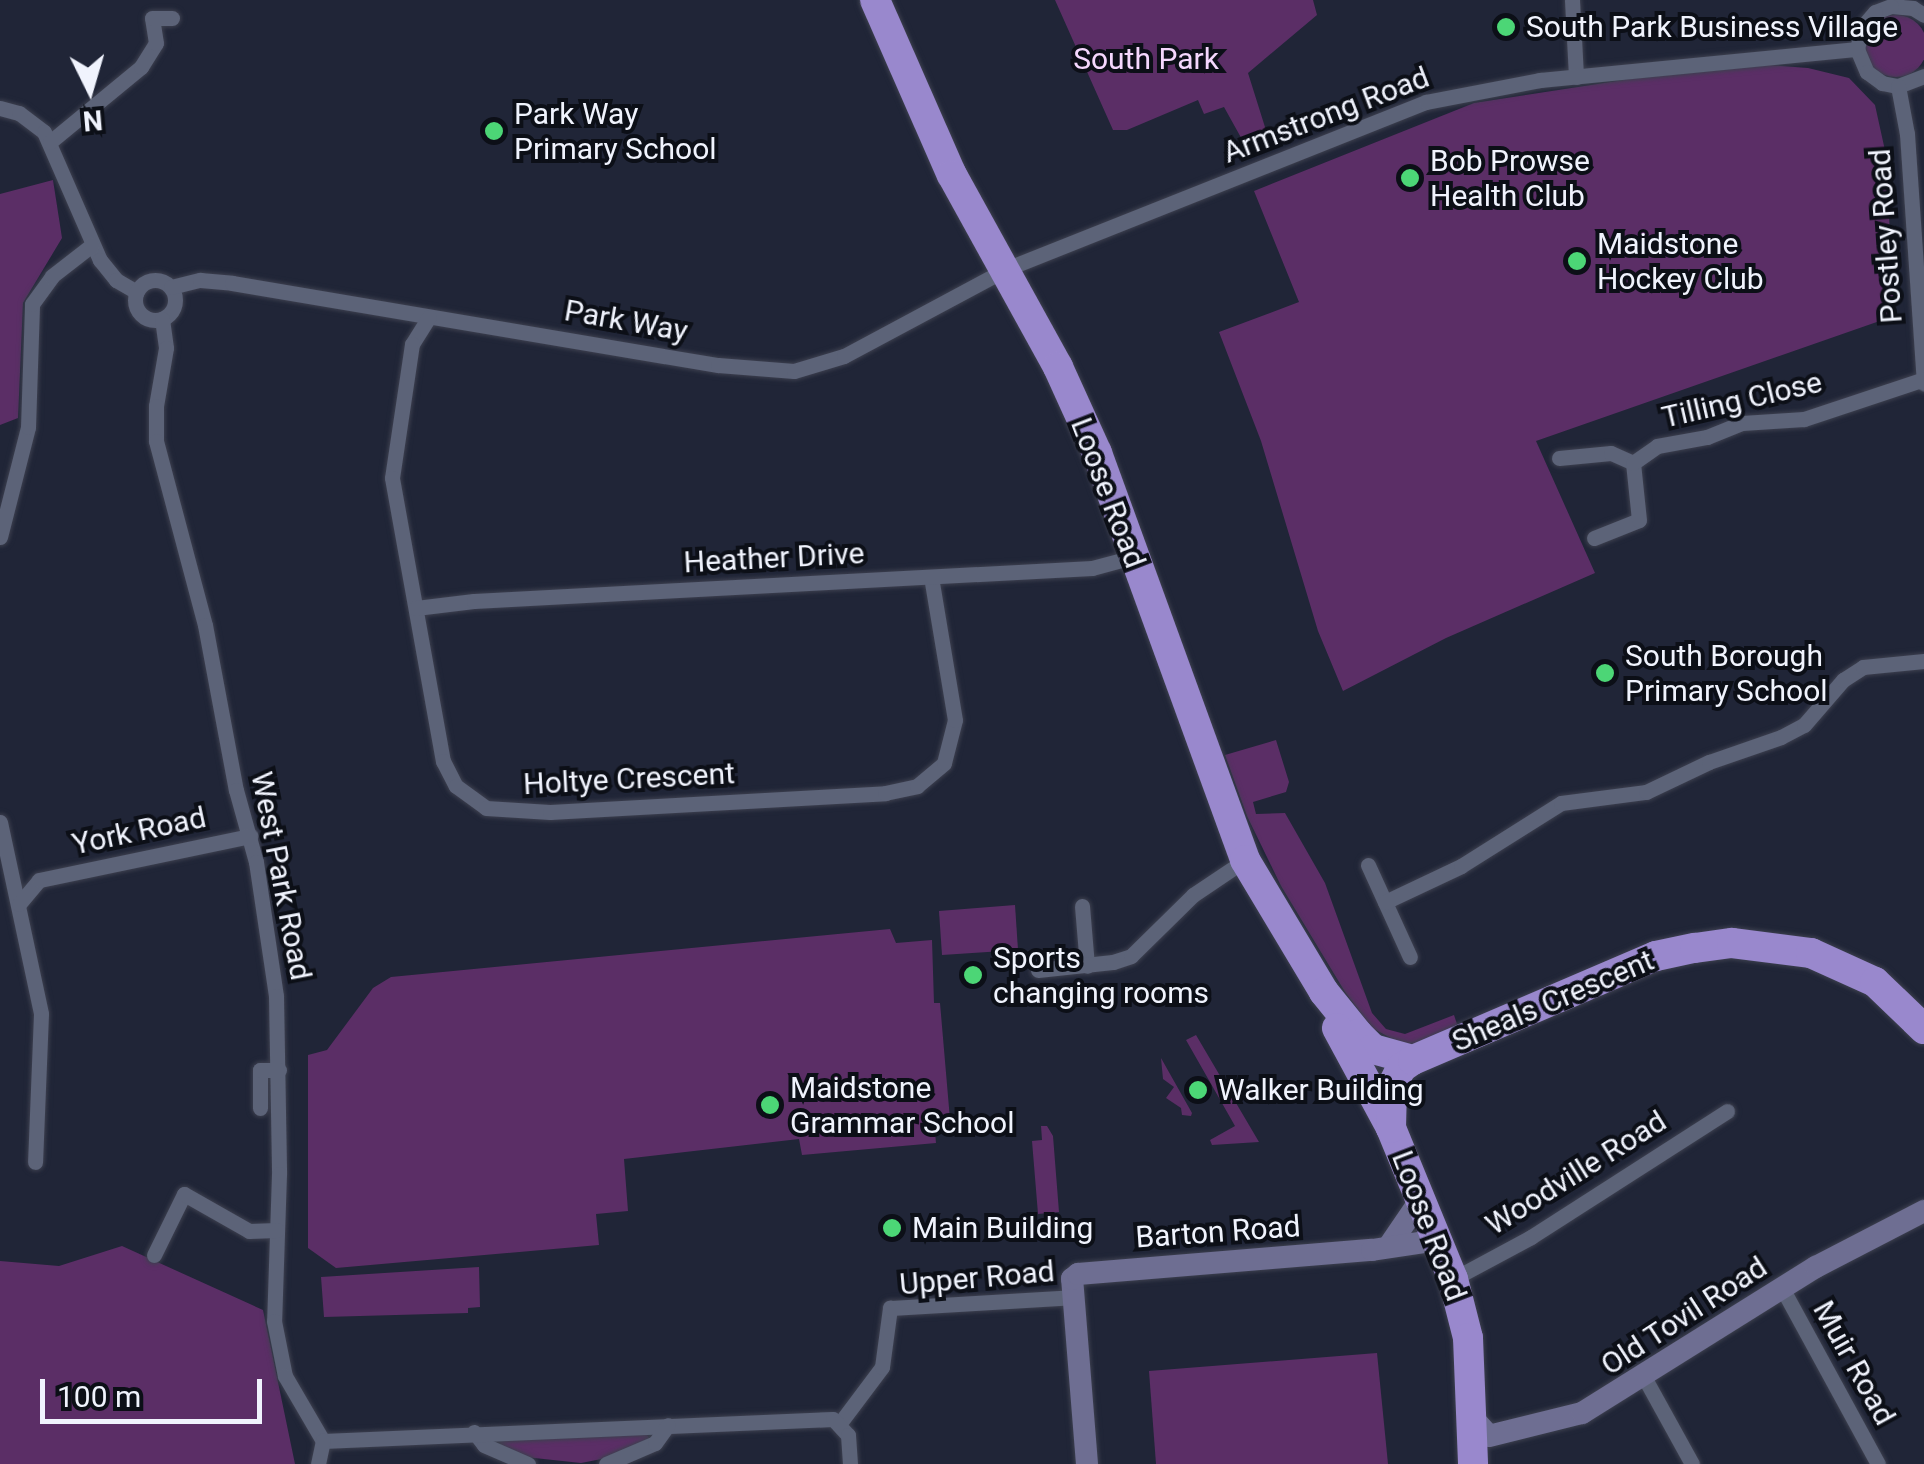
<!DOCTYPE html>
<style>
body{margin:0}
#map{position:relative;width:1924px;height:1464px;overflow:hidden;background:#202537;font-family:Roboto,sans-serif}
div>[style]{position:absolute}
.green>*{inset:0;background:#5b2e66}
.round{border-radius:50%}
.roads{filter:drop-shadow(0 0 2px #3d404f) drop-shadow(0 0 2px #3d404f)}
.street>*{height:15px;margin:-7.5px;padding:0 7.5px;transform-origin:7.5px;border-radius:7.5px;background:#5c6378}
.street>.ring{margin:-7.5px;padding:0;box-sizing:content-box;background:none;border:15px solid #5c6378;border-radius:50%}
.secondary>*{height:22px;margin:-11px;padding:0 11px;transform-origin:11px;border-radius:11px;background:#6e6e92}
.highway>*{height:30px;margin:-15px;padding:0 15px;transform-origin:15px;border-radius:15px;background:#9988cd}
.dots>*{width:28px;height:28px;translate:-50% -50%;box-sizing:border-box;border:5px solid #0c0f17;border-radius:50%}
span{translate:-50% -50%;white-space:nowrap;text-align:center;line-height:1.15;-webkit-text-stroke:8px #0c0f17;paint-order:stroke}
.poi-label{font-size:30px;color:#f0f3fd}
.left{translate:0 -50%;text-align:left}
.park-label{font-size:30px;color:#f5d7fd}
.street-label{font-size:30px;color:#f0f3fd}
.north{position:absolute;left:40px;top:40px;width:100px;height:100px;-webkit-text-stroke:8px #0c0f17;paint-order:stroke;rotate:175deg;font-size:28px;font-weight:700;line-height:40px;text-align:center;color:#f0f3fd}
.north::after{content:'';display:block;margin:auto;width:35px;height:45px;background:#f0f3fd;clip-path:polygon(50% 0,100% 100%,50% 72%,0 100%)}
.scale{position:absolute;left:40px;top:1379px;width:222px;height:45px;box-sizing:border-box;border:5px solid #f0f3fd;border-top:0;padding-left:12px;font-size:30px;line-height:35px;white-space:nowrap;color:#f0f3fd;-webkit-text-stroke:8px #0c0f17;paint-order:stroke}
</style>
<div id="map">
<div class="green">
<i style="clip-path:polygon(1055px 0,1313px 0,1317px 15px,1248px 73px,1270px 143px,1249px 152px,1224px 107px,1204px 114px,1198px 100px,1127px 130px,1113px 130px)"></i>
<i class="round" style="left:1865px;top:15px;width:62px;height:62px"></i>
<i style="clip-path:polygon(1769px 65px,1808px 68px,1849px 78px,1875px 105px,1886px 155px,1894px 316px,1536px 441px,1595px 573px,1446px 638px,1343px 691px,1318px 631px,1261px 441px,1219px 332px,1299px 302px,1254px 191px,1474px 103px,1630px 79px)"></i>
<i style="clip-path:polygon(53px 180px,62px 238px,23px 303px,18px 418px,0 425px,0 194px)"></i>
<i style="clip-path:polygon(1276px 740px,1289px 782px,1286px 792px,1253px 802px,1256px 814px,1285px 813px,1325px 883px,1372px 1013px,1386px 1029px,1405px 1034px,1454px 1015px,1458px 1027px,1415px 1044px,1402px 1044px,1372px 1028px,1345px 992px,1281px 886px,1247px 816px,1225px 755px)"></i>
<i style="clip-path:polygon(1015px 905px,1018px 950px,942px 955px,939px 911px)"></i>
<i style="clip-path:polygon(890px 929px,896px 943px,932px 940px,934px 1003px,940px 1003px,951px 1131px,935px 1132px,936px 1143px,802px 1155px,799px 1139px,624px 1159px,628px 1211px,596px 1214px,599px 1245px,336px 1268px,308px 1248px,308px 1055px,327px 1050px,373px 988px,391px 977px)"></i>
<i style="clip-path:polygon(1196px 1035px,1259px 1142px,1212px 1145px,1210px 1140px,1235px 1126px,1186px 1040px)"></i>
<i style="clip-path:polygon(1161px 1058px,1192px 1113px,1191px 1116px,1182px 1115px,1181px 1108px,1166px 1098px,1174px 1087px,1163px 1079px)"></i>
<i style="clip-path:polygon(1041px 1126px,1047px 1126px,1053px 1136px,1059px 1212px,1038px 1214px,1032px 1141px,1042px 1140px)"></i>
<i style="clip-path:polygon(122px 1246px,263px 1310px,295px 1464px,0 1464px,0 1261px,59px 1266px)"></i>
<i style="clip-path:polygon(479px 1267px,480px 1307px,468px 1308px,468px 1313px,324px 1317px,321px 1277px)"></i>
<i style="clip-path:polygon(1377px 1353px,1388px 1464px,1156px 1464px,1149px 1371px)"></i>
<i style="clip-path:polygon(646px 1433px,649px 1438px,612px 1457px,581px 1463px,525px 1457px,500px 1446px,499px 1441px)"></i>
</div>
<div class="roads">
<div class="street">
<i style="left:1572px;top:0;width:77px;rotate:87deg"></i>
<i style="left:1924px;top:15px;width:13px;rotate:-148deg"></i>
<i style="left:1913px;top:8px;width:22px;rotate:-175deg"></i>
<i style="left:1891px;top:6px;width:17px;rotate:159deg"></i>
<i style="left:1875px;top:12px;width:18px;rotate:131deg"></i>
<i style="left:1863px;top:26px;width:24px;rotate:105deg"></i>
<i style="left:1857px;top:49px;width:25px;rotate:67deg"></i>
<i style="left:1867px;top:72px;width:19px;rotate:36deg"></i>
<i style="left:1882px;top:83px;width:16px;rotate:11deg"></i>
<i style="left:1898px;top:86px;width:28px;rotate:-21deg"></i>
<i style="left:1898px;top:86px;width:49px;rotate:79.4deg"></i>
<i style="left:1907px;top:134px;width:250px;rotate:86.1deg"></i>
<i style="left:0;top:108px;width:20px;rotate:15deg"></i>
<i style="left:19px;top:113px;width:31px;rotate:37deg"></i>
<i style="left:44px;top:132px;width:140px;rotate:66.4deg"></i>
<i style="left:100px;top:260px;width:26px;rotate:51deg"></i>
<i style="left:116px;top:280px;width:24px;rotate:30deg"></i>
<i style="left:50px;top:142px;width:118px;rotate:-39.5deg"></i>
<i style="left:141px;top:67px;width:28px;rotate:-58deg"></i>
<i style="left:156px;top:43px;width:25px;rotate:-99deg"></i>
<i style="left:152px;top:18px;width:20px"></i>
<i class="ring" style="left:135px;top:280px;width:25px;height:25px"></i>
<i style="left:171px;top:287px;width:30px;rotate:-14deg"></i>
<i style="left:200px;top:280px;width:32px;rotate:5deg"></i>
<i style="left:232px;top:283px;width:493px;rotate:9.6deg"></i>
<i style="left:718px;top:365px;width:76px;rotate:4.5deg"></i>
<i style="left:794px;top:371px;width:52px;rotate:-16.7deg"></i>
<i style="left:844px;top:356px;width:184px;rotate:-28.2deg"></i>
<i style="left:1006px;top:269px;width:452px;rotate:-21.7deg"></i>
<i style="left:1426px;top:102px;width:116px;rotate:-10.9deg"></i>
<i style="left:1540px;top:80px;width:319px;rotate:-5.6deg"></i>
<i style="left:429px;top:317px;width:32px;rotate:122deg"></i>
<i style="left:412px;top:344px;width:135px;rotate:98.5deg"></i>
<i style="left:392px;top:478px;width:288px;rotate:79.8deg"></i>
<i style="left:443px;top:761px;width:28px;rotate:63deg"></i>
<i style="left:456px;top:786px;width:37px;rotate:36deg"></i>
<i style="left:486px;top:808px;width:64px;rotate:3.6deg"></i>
<i style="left:550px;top:812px;width:336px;rotate:-3.2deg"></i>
<i style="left:885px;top:793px;width:33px;rotate:-12deg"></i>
<i style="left:917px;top:786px;width:35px;rotate:-40deg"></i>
<i style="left:944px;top:763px;width:44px;rotate:-75.7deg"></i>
<i style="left:955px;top:720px;width:145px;rotate:-99.5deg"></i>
<i style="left:162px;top:319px;width:29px;rotate:82deg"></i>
<i style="left:166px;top:348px;width:59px;rotate:99.8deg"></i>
<i style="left:156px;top:406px;width:35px;rotate:90deg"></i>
<i style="left:156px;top:441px;width:190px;rotate:75.1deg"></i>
<i style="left:205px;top:625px;width:168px;rotate:79.4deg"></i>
<i style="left:236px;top:790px;width:75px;rotate:74.5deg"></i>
<i style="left:256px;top:862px;width:135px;rotate:81.5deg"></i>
<i style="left:276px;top:996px;width:178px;rotate:89deg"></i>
<i style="left:279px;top:1174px;width:147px;rotate:91.9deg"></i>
<i style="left:274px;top:1321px;width:56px;rotate:78.7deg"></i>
<i style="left:285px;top:1376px;width:75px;rotate:59.7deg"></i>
<i style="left:1559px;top:458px;width:52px;rotate:-5.5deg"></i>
<i style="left:1611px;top:453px;width:24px;rotate:24deg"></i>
<i style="left:0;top:537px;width:114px;rotate:-75.7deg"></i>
<i style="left:28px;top:427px;width:123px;rotate:-88.1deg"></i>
<i style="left:32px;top:304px;width:34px;rotate:-54deg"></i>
<i style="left:52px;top:276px;width:51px;rotate:-37.8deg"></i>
<i style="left:1594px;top:538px;width:48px;rotate:-21.8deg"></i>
<i style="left:1639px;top:520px;width:57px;rotate:-96deg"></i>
<i style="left:1633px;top:463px;width:29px;rotate:-35deg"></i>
<i style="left:1657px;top:446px;width:51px;rotate:-10.2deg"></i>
<i style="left:1707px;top:437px;width:38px;rotate:-22deg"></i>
<i style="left:1742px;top:423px;width:62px;rotate:-3.7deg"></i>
<i style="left:1804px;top:419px;width:126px;rotate:-18.4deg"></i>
<i style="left:416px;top:608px;width:58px;rotate:-6.9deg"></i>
<i style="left:474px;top:601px;width:619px;rotate:-3.06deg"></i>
<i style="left:1092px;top:568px;width:42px;rotate:-15deg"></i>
<i style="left:0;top:822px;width:196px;rotate:77.9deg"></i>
<i style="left:41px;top:1014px;width:148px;rotate:92.3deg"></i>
<i style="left:1368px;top:865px;width:101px;rotate:65.5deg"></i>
<i style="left:1385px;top:902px;width:84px;rotate:-25.3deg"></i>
<i style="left:1461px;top:866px;width:118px;rotate:-32.2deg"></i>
<i style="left:1561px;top:803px;width:86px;rotate:-7.4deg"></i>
<i style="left:1646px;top:792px;width:70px;rotate:-25.5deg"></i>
<i style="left:1709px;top:762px;width:76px;rotate:-19.1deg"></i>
<i style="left:1781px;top:737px;width:26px;rotate:-28deg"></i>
<i style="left:1804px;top:725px;width:60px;rotate:-49.1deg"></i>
<i style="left:1843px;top:680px;width:24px;rotate:-33deg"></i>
<i style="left:1863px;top:667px;width:61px;rotate:-5.6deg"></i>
<i style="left:19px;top:904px;width:31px;rotate:-50deg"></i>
<i style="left:39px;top:880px;width:216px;rotate:-11.8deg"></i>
<i style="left:1082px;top:906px;width:60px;rotate:85.2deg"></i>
<i style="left:1038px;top:970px;width:75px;rotate:-6.1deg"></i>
<i style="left:1113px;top:962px;width:19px;rotate:-18deg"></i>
<i style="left:1131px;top:956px;width:87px;rotate:-44.5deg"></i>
<i style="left:1193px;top:895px;width:63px;rotate:-33.9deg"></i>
<i style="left:260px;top:1108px;width:38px;rotate:-90deg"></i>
<i style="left:260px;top:1070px;width:19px"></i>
<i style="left:154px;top:1255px;width:68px;rotate:-63.8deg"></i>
<i style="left:184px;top:1194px;width:75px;rotate:29.6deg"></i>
<i style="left:249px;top:1231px;width:28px;rotate:-2deg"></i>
<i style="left:1453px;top:1279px;width:89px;rotate:-28.3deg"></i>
<i style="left:1531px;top:1237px;width:233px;rotate:-32.7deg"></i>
<i style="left:1782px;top:1288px;width:200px;rotate:61.4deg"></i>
<i style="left:1644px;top:1377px;width:99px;rotate:61.1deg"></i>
<i style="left:840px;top:1423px;width:70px;rotate:-53.1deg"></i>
<i style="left:882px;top:1367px;width:60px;rotate:-82.3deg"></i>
<i style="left:890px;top:1308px;width:183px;rotate:-3.4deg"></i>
<i style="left:474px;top:1432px;width:16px;rotate:52deg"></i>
<i style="left:484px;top:1445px;width:48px;rotate:23.4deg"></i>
<i style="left:323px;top:1441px;width:510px;rotate:-2.47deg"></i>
<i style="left:833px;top:1419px;width:22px;rotate:47deg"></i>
<i style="left:848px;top:1435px;width:29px;rotate:86deg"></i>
<i style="left:318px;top:1464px;width:24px;rotate:-78deg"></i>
<i style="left:606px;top:1464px;width:53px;rotate:-23.2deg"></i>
<i style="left:655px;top:1443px;width:22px;rotate:-54deg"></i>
</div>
<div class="secondary">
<i style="left:1389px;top:1246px;width:57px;rotate:-55.8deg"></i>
<i style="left:1472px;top:1417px;width:25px;rotate:48deg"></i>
<i style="left:1489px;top:1436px;width:96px;rotate:-13.9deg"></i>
<i style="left:1582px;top:1413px;width:276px;rotate:-32deg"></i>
<i style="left:1816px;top:1267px;width:122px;rotate:-27.4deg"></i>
<i style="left:1087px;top:1464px;width:186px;rotate:-94.6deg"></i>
<i style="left:1072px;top:1279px;width:8px;rotate:-40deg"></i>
<i style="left:1078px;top:1274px;width:295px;rotate:-4.7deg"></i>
<i style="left:1372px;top:1250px;width:66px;rotate:-8.7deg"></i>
</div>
<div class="highway">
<i style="left:875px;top:0;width:191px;rotate:66.3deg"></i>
<i style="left:952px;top:175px;width:219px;rotate:61.1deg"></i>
<i style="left:1058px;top:367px;width:94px;rotate:65.6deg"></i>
<i style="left:1097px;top:453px;width:433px;rotate:70deg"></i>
<i style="left:1245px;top:860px;width:154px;rotate:59.1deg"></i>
<i style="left:1324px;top:992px;width:54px;rotate:51deg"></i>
<i style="left:1358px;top:1034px;width:21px;rotate:45deg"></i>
<i style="left:1373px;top:1049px;width:41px;rotate:15.4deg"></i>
<i style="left:1337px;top:1028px;width:114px;rotate:61.6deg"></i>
<i style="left:1391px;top:1128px;width:163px;rotate:67.7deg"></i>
<i style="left:1453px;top:1279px;width:61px;rotate:75.7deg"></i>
<i style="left:1468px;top:1338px;width:126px;rotate:87.7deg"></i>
<i style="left:1391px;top:1128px;width:42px;rotate:-88.6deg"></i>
<i style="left:1392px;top:1086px;width:20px;rotate:-63deg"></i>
<i style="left:1401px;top:1068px;width:14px;rotate:-34deg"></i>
<i style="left:1413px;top:1060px;width:264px;rotate:-23.2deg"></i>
<i style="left:1656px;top:956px;width:40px;rotate:-12deg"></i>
<i style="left:1695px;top:948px;width:37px;rotate:-8deg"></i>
<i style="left:1732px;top:943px;width:80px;rotate:7.2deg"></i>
<i style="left:1811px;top:953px;width:70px;rotate:24.4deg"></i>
<i style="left:1875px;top:982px;width:68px;rotate:43.8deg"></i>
</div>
</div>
<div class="dots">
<i style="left:1506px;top:27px;background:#4cd676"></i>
<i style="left:494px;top:131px;background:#4cd676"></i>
<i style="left:1410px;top:178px;background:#4cd676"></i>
<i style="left:1577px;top:261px;background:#4cd676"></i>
<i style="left:1605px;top:673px;background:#4cd676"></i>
<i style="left:973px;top:975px;background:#4cd676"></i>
<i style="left:1198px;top:1090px;background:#4cd676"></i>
<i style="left:770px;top:1105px;background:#4cd676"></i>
<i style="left:892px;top:1228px;background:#4cd676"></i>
</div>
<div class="poi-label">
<span class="left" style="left:1526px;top:27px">South Park Business Village</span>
<span class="left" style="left:514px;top:131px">Park Way<br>Primary School</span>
<span class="left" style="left:1430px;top:178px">Bob Prowse<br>Health Club</span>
<span class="left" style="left:1597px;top:261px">Maidstone<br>Hockey Club</span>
<span class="left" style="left:1625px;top:673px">South Borough<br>Primary School</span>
<span class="left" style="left:993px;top:975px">Sports<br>changing rooms</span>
<span class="left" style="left:790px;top:1105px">Maidstone<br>Grammar School</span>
<span class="left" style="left:1218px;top:1090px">Walker Building</span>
<span class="left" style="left:912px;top:1228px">Main Building</span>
</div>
<div class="park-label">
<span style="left:1146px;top:59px">South Park</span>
</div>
<div class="street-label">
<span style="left:1326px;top:115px;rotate:-21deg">Armstrong Road</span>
<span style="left:1886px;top:236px;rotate:-94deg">Postley Road</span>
<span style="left:626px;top:321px;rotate:10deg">Park Way</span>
<span style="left:1742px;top:400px;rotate:-13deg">Tilling Close</span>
<span style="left:1108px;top:493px;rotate:69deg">Loose Road</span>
<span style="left:774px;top:558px;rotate:-3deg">Heather Drive</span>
<span style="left:629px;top:779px;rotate:-3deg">Holtye Crescent</span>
<span style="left:139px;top:831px;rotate:-12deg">York Road</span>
<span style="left:281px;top:876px;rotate:79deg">West Park Road</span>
<span style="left:1553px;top:1001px;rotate:-23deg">Sheals Crescent</span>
<span style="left:1576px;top:1173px;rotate:-32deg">Woodville Road</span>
<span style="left:1429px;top:1226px;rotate:69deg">Loose Road</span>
<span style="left:1218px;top:1232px;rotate:-4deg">Barton Road</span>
<span style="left:977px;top:1278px;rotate:-5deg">Upper Road</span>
<span style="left:1684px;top:1316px;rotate:-33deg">Old Tovil Road</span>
<span style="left:1854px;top:1363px;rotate:61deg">Muir Road</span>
</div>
<div class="north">N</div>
<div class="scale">100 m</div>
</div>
